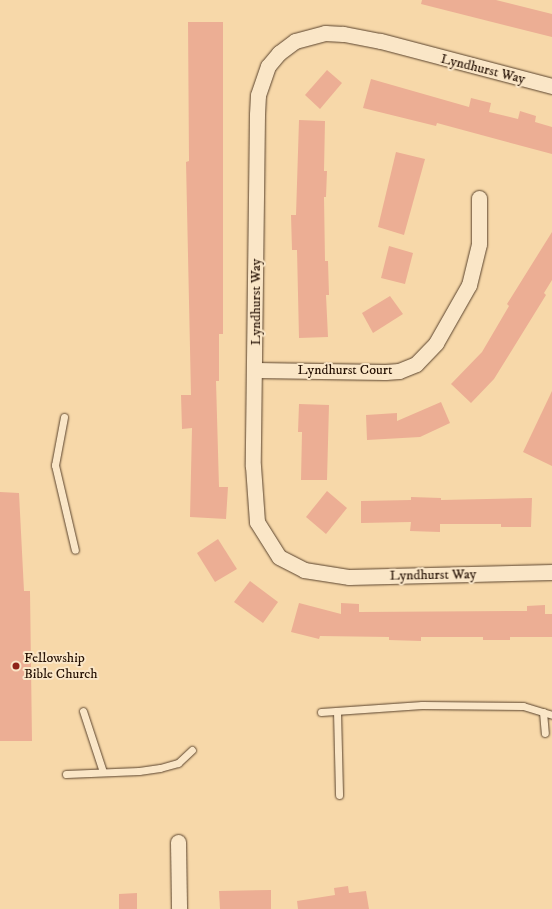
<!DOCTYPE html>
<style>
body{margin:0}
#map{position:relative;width:552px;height:909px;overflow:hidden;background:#f7d8a9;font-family:"IM FELL DW Pica",serif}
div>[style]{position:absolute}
.building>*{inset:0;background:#ecae94}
.roads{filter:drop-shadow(0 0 1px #5a432d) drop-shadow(0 0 1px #5a432d)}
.service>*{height:7px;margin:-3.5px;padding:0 3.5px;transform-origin:3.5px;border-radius:3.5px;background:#fae6c7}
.minor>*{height:15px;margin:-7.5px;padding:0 7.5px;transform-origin:7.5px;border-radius:7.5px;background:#fae6c7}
.dots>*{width:11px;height:11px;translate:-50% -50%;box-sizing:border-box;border:2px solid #fae6c7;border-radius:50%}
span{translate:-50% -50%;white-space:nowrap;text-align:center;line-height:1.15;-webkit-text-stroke:4px #fae6c7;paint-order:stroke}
.street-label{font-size:14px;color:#251104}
.poi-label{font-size:14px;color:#251104}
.left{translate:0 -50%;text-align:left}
</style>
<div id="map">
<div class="building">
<i style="clip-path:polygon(422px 0,496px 0,552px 14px,552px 37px,421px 4px)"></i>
<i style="clip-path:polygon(188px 22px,223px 22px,223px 334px,219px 334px,219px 381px,216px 381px,219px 487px,228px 487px,226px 519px,190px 517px,192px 428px,182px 429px,181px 395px,191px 395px,186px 162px,189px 161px)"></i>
<i style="clip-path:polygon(327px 70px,342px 83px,320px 109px,305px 95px)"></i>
<i style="clip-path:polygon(371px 79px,469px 107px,471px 98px,491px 103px,489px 112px,518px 119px,520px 111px,536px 116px,535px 122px,552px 127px,552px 154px,437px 123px,436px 126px,363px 108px)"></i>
<i style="clip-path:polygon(299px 120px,325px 121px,324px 171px,327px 171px,326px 197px,324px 197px,325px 261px,328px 261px,329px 295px,326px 295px,328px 337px,299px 338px,297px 250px,292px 250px,291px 215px,296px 215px)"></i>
<i style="clip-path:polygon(396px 152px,425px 159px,404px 235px,378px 227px)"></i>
<i style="clip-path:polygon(552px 232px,552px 280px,544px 293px,546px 295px,494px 379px,471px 403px,451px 384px,482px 352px,509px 306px,507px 304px)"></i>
<i style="clip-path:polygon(389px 246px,413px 253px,405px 284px,381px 278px)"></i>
<i style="clip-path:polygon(390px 296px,403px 314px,373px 333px,362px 313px)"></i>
<i style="clip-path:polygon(552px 391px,552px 466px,523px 452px)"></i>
<i style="clip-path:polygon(441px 402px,450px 423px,420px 437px,367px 440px,366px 415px,397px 413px,397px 421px)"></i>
<i style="clip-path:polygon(299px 404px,329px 405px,327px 480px,301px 480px,302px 432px,298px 432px)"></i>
<i style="clip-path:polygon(327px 491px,347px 508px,326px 534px,306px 517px)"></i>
<i style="clip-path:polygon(0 492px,19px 493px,24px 591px,30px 591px,32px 741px,0 741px)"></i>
<i style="clip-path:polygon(411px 497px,441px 498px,441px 500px,532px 498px,531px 527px,501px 527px,501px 524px,440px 524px,440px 532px,410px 531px,411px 522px,361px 523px,361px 501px,411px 500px)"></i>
<i style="clip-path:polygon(218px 539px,237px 569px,215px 582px,197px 553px)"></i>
<i style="clip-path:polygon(250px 581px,278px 602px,263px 623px,234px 602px)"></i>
<i style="clip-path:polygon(299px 603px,341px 614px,341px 603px,359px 604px,359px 612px,527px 611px,527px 606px,545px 605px,545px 614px,552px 614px,552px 637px,510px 637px,510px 640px,483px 640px,483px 637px,421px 637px,421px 641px,389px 640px,389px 637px,320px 636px,319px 639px,291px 632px)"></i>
<i style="clip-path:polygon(348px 886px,349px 893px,366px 891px,369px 909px,298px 909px,297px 901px,335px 895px,334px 888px)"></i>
<i style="clip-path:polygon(271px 890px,271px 909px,220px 909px,219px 891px)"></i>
<i style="clip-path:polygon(137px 893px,137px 909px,119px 909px,119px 894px)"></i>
</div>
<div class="roads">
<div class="service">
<i style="left:64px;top:417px;width:49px;rotate:100.6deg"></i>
<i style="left:55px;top:465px;width:87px;rotate:76.8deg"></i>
<i style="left:83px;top:711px;width:64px;rotate:71.8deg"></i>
<i style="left:337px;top:711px;width:84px;rotate:88.6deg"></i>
<i style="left:321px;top:712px;width:101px;rotate:-4deg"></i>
<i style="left:422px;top:705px;width:101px;rotate:0.6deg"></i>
<i style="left:523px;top:706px;width:30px;rotate:17deg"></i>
<i style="left:543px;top:712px;width:21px;rotate:85deg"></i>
<i style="left:66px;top:774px;width:73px;rotate:-2.4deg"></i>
<i style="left:139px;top:771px;width:21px;rotate:-8deg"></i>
<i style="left:160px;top:768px;width:19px;rotate:-16deg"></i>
<i style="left:178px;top:763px;width:19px;rotate:-43deg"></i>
</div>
<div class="minor">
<i style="left:552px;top:86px;width:178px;rotate:-165.3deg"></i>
<i style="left:380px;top:41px;width:38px;rotate:-169deg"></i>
<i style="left:343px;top:34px;width:18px;rotate:-177deg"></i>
<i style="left:325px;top:33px;width:31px;rotate:165deg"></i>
<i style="left:295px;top:41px;width:20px;rotate:143deg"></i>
<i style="left:279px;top:53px;width:17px;rotate:130deg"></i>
<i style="left:268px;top:66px;width:31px;rotate:109deg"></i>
<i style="left:258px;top:95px;width:20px;rotate:93deg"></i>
<i style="left:257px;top:115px;width:351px;rotate:90.7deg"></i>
<i style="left:253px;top:466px;width:56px;rotate:85.9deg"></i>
<i style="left:257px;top:522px;width:41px;rotate:57.8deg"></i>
<i style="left:279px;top:557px;width:28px;rotate:27deg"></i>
<i style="left:304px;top:570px;width:46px;rotate:8.8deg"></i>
<i style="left:349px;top:577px;width:203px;rotate:-1.4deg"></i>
<i style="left:256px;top:370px;width:129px;rotate:0.9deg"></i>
<i style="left:385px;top:372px;width:14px;rotate:-4deg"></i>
<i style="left:399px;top:371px;width:18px;rotate:-22deg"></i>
<i style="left:416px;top:364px;width:29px;rotate:-46deg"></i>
<i style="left:436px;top:343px;width:67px;rotate:-60.4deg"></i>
<i style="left:469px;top:285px;width:42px;rotate:-76.3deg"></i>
<i style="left:479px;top:244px;width:46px;rotate:-90deg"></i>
<i style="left:178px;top:842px;width:67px;rotate:89.1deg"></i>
</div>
</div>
<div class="dots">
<i style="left:16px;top:666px;background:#8f2418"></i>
</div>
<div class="street-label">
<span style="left:483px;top:69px;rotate:14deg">Lyndhurst Way</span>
<span style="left:256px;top:302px;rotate:-90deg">Lyndhurst Way</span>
<span style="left:345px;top:370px">Lyndhurst Court</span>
<span style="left:433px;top:575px;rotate:-1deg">Lyndhurst Way</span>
</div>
<div class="poi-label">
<span class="left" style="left:24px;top:666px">Fellowship<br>Bible Church</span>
</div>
</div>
